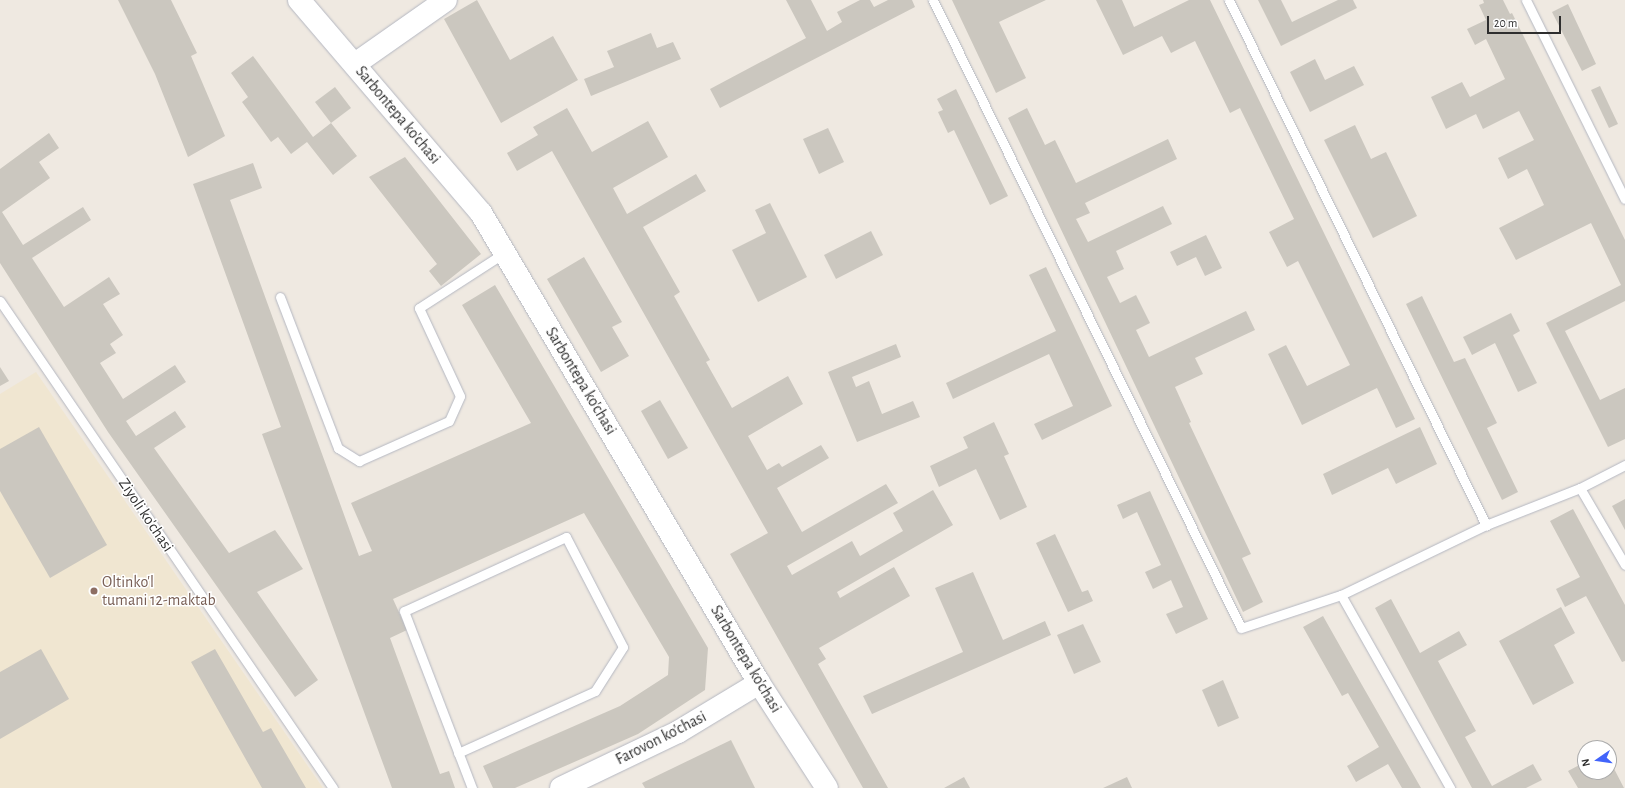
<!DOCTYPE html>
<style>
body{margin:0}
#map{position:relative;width:1625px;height:788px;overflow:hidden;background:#efe9e1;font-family:"Alegreya Sans",sans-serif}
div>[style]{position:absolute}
.education>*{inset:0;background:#f0e6d1}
.building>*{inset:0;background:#cbc7bf}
.roads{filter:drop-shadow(0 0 1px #b4b7c1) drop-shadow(0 0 1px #b4b7c1)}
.lane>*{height:9px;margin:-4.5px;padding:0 4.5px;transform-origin:4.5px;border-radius:4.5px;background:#fff}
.secondary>*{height:22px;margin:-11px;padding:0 11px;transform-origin:11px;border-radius:11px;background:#fff}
.dots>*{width:11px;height:11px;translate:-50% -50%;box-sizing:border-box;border:2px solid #fff;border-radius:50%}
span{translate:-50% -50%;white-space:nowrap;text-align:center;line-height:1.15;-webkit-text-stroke:3px #fff;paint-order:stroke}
.street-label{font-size:16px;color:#2e2e2e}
.education-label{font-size:16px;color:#785e54}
.left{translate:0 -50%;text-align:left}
.north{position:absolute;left:1577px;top:740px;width:40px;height:40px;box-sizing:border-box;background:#fff;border:1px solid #ababab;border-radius:50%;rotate:257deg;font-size:11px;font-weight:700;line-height:16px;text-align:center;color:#2e2e2e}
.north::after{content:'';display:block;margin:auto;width:14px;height:18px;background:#4264fb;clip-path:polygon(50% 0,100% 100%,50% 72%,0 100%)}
.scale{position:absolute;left:1487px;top:16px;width:74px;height:18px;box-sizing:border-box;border:2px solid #2e2e2e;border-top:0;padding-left:5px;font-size:12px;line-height:14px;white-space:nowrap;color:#2e2e2e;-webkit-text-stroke:3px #fff;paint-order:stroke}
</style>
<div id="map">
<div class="education">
<i style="clip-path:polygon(36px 372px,323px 788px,0 788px,0 394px)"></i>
</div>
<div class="building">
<i style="clip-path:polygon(118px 0,171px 0,197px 53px,191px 56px,225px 136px,188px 157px,155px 74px)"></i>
<i style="clip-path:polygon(477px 0,510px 60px,553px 36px,578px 80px,501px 123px,444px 19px)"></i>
<i style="clip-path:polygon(786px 0,811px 0,827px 31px,842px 22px,837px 12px,860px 0,870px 0,874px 7px,888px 0,912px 0,915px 7px,720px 108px,710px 89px,806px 38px)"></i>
<i style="clip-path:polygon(952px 0,1046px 0,999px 22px,1026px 78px,996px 93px)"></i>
<i style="clip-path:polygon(1096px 0,1122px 0,1134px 27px,1189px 0,1210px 0,1415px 419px,1396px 428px,1377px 388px,1302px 425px,1268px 354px,1286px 345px,1307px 386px,1350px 365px,1298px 261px,1287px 267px,1269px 232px,1294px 219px,1240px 108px,1230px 113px,1195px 41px,1171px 53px,1162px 36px,1123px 55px)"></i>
<i style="clip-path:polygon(1258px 0,1281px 0,1292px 22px,1338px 0,1353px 0,1357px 8px,1281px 46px)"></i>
<i style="clip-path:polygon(1483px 0,1503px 0,1510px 14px,1512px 13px,1625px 240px,1625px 301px,1565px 331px,1600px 400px,1625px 388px,1625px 439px,1608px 447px,1546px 323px,1621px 285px,1591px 223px,1516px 260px,1499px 228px,1544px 205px,1527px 169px,1508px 179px,1498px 158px,1534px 140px,1519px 111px,1483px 129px,1476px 114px,1446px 129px,1431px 97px,1462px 82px,1470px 97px,1505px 79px,1486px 39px,1475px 45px,1467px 29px,1486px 20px,1479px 5px,1484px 3px)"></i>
<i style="clip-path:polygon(1568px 4px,1596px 64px,1582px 71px,1552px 12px)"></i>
<i style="clip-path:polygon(651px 33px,657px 48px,673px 42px,681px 59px,591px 96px,584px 79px,614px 67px,607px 51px)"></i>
<i style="clip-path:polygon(253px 56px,313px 137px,331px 123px,357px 156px,333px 175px,307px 142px,291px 154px,278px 137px,271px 142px,242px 102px,248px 97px,231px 73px)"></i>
<i style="clip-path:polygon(1315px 59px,1325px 80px,1354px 66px,1364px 85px,1310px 112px,1290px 72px)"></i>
<i style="clip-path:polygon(1600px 86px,1618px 124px,1609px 128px,1591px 90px)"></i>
<i style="clip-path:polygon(335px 87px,351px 108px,331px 123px,315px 102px)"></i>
<i style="clip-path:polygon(956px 89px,1008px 196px,990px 205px,954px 130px,948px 133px,938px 112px,943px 110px,937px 99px)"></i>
<i style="clip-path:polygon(567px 108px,592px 152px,648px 121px,668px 157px,613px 188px,627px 214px,696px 174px,706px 191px,643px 227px,680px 292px,674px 296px,710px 360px,706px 362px,732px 408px,788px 376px,803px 404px,748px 436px,767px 470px,779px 463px,782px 467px,821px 445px,829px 458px,777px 488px,802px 532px,886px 484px,898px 503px,787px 566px,792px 575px,852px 541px,860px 556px,903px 531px,893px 513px,933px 490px,953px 525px,837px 592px,840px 598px,894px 567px,910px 596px,819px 648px,826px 659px,818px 664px,888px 788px,863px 788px,730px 554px,768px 533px,552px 151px,517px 171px,507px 153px,538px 135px,533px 127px)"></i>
<i style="clip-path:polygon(1027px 108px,1045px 145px,1055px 140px,1076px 183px,1168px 139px,1177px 159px,1085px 203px,1090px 213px,1076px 219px,1088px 242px,1163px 206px,1172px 224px,1116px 251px,1124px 269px,1107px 277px,1120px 303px,1136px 295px,1150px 323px,1136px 330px,1149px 357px,1246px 311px,1255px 330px,1195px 358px,1203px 374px,1175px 387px,1191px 422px,1189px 423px,1251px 554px,1242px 558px,1263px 602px,1243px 612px,1008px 118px)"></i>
<i style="clip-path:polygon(1355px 125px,1371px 159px,1386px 152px,1417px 216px,1373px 238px,1324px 140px)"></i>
<i style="clip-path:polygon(828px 128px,844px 162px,819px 174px,803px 139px)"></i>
<i style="clip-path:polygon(49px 133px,59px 148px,39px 162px,50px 178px,2px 212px,23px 245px,83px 207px,91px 220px,32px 258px,64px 307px,109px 277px,120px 294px,103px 304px,123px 335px,110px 344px,116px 353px,100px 363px,123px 399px,175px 365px,186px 382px,126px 421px,136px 436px,175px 411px,186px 427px,154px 448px,229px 553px,275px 530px,303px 569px,257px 592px,318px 680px,295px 697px,108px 432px,0 263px,0 169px)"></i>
<i style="clip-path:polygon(405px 157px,481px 254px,441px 286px,429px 271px,437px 264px,369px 177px)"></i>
<i style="clip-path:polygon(253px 163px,262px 188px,230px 200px,359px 556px,372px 551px,351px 503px,531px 423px,462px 305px,495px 285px,708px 648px,705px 690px,638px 734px,515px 788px,493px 788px,483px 766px,620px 706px,668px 675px,669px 657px,584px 513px,393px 599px,407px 630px,390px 638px,440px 774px,449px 771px,455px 788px,392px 788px,262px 434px,281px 427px,193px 184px)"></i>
<i style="clip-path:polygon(770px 203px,807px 277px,758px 302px,732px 250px,766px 233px,755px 210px)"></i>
<i style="clip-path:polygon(871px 231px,883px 255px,836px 279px,824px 255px)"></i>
<i style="clip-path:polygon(1206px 235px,1222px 268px,1205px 276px,1196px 257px,1177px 266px,1170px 252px)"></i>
<i style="clip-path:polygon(584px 257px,622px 322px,612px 327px,629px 356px,601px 372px,547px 279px)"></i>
<i style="clip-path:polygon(1046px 267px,1112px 406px,1042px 440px,1034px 424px,1073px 406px,1049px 354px,953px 399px,946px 383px,1056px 331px,1029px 275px)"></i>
<i style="clip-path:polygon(1422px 296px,1454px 362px,1465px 358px,1497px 423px,1487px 428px,1518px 492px,1502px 500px,1406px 304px)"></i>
<i style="clip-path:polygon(1511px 313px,1520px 331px,1513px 335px,1537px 383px,1518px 392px,1495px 343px,1472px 355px,1463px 337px)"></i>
<i style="clip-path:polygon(896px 344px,901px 357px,852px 377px,856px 387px,869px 381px,882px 414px,913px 401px,920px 417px,857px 442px,828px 372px)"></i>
<i style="clip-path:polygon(0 367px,9px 381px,0 386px)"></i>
<i style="clip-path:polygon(660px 400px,688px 448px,668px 459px,641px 411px)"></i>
<i style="clip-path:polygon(994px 422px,1009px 454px,1004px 456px,1027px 507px,1000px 520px,976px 469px,939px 487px,930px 466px,968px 448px,963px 437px)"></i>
<i style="clip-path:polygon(39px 427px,107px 545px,50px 578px,0 491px,0 449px)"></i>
<i style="clip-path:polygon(1420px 427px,1437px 464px,1396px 484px,1388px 468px,1332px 495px,1323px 474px)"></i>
<i style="clip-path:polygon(1150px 491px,1208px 619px,1176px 634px,1166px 614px,1183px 607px,1171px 580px,1153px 589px,1145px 572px,1161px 565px,1137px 512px,1123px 519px,1117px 505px)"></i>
<i style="clip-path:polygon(1625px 499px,1625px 530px,1612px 506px)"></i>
<i style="clip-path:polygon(1573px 509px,1625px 605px,1625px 661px,1622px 662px,1586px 596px,1565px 607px,1556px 589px,1580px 577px,1550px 521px)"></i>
<i style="clip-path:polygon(1055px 534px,1082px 592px,1088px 590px,1093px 601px,1068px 612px,1036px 543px)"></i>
<i style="clip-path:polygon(973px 572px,1003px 640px,1045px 621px,1051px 635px,872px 714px,863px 696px,963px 652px,935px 588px)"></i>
<i style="clip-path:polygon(1391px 599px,1420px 653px,1459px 631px,1467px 645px,1438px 661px,1476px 731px,1465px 737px,1492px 786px,1533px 764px,1542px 780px,1526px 788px,1472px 788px,1375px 608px)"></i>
<i style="clip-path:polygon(1561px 607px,1575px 633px,1554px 645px,1574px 683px,1533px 705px,1499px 641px)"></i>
<i style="clip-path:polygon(1323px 616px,1362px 685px,1421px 788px,1402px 788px,1388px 764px,1356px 782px,1347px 766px,1379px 747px,1348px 693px,1342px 696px,1303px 627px)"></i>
<i style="clip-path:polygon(1083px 624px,1101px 662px,1074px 674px,1057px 635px)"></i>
<i style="clip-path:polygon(41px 649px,69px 699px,0 739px,0 672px)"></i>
<i style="clip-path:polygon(215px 649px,263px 732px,271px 728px,306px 788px,262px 788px,191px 662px)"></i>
<i style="clip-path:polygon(1223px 680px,1239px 718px,1218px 727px,1202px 690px)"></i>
<i style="clip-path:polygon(731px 740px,755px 788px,645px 788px,642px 783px)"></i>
<i style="clip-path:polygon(1609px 759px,1624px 788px,1578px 788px,1568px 771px,1585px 762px,1585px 772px,1609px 772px)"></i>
<i style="clip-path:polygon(964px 777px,970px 788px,944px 788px)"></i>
<i style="clip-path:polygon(1127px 777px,1132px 788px,1103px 788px)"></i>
</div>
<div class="roads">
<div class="lane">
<i style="left:933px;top:0;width:699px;rotate:63.87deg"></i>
<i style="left:1241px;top:628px;width:105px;rotate:-18.3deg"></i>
<i style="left:1341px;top:595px;width:161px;rotate:-25.8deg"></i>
<i style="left:1486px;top:525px;width:101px;rotate:-21.5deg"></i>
<i style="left:1580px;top:488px;width:51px;rotate:-27.1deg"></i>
<i style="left:1229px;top:0;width:585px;rotate:63.92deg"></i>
<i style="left:1526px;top:0;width:222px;rotate:63.6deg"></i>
<i style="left:280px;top:297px;width:162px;rotate:69deg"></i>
<i style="left:338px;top:448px;width:25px;rotate:32deg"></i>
<i style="left:359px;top:461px;width:98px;rotate:-24deg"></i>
<i style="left:449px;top:421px;width:27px;rotate:-66deg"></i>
<i style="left:460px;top:396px;width:97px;rotate:-115deg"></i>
<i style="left:419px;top:308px;width:101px;rotate:-32.9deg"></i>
<i style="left:0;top:301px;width:590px;rotate:55.64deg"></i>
<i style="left:1580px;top:488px;width:89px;rotate:59.7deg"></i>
<i style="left:1341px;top:595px;width:222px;rotate:60.5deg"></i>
<i style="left:458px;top:753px;width:150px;rotate:-24.3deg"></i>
<i style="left:595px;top:691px;width:52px;rotate:-57.5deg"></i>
<i style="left:623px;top:647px;width:124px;rotate:-117.4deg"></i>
<i style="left:566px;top:537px;width:178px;rotate:155.4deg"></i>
<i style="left:404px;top:611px;width:190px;rotate:69deg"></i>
</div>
<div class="secondary">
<i style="left:299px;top:0;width:280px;rotate:49.5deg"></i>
<i style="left:481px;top:213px;width:546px;rotate:59.4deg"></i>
<i style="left:759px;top:683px;width:125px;rotate:57.1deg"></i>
<i style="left:355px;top:64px;width:111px;rotate:-35.1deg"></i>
<i style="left:561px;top:788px;width:130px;rotate:-25.6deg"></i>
<i style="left:678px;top:732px;width:95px;rotate:-31.2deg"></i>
</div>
</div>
<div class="dots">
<i style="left:94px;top:591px;background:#8d6e63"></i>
</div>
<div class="street-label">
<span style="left:398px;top:115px;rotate:50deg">Sarbontepa ko'chasi</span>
<span style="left:581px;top:381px;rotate:59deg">Sarbontepa ko'chasi</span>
<span style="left:146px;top:515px;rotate:56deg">Ziyoli ko'chasi</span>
<span style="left:746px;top:659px;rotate:59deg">Sarbontepa ko'chasi</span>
<span style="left:661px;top:738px;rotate:-27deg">Farovon ko'chasi</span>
</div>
<div class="education-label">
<span class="left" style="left:102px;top:591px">Oltinko'l<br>tumani 12-maktab</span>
</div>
<div class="north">N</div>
<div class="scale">20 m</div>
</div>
